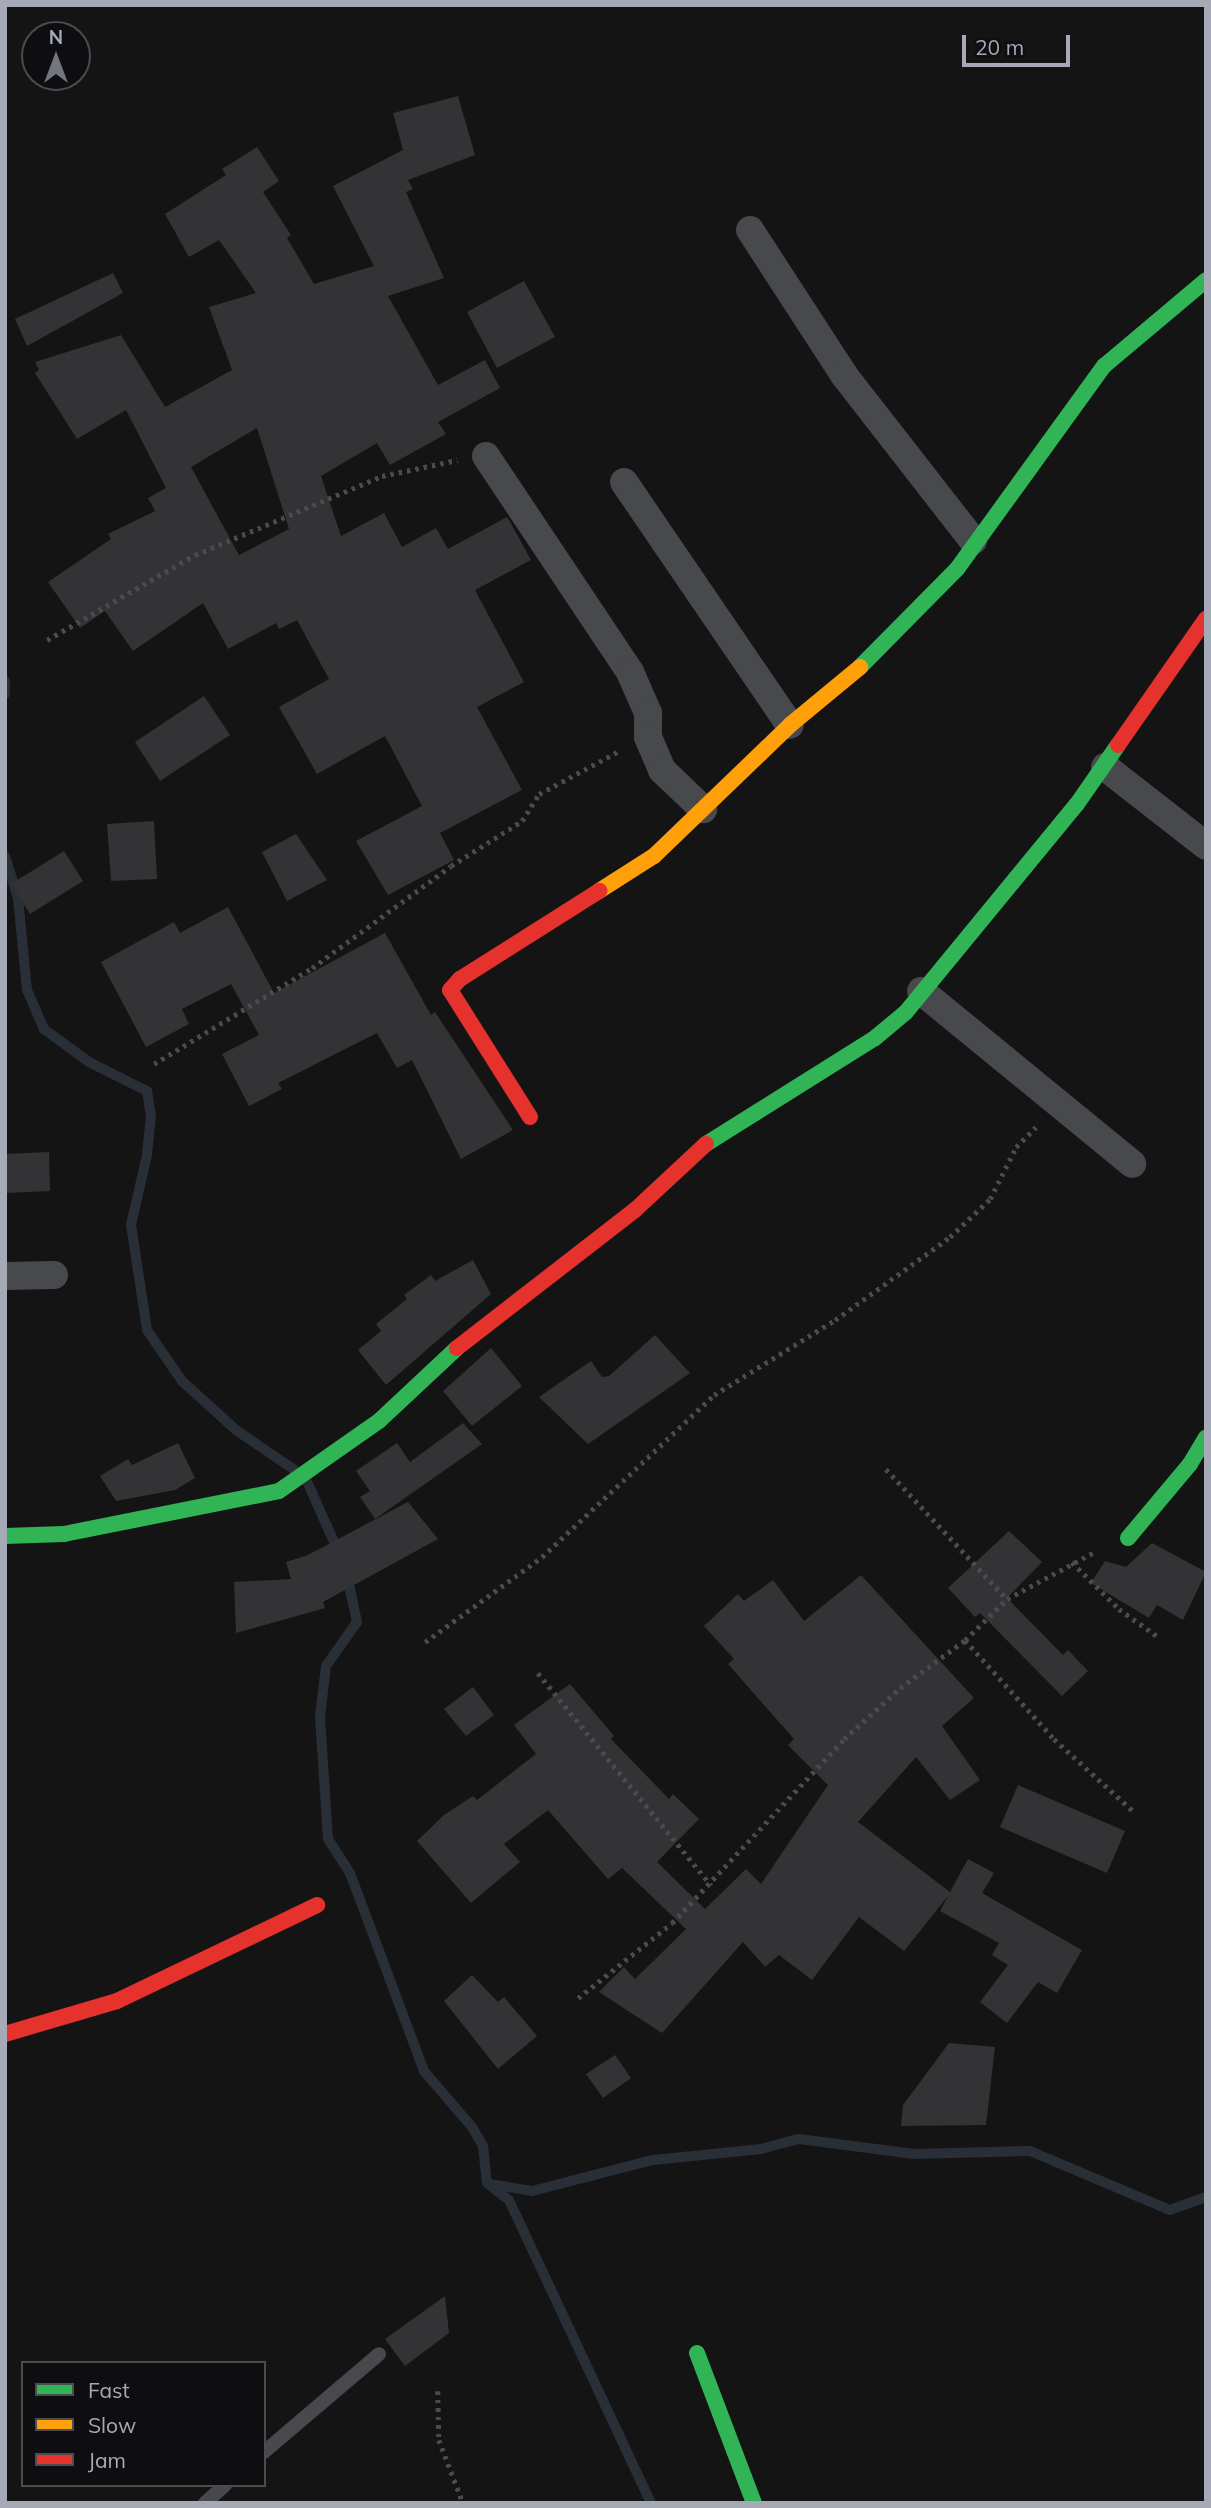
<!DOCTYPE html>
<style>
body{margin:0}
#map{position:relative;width:1211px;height:2508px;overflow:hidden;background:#141414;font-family:Mulish,sans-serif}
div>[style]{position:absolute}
.stream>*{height:10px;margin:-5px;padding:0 5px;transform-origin:5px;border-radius:5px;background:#282f36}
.building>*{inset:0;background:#333335}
.path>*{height:4.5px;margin-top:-2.25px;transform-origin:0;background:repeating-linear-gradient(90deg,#4a4b4f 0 3.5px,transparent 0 8.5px)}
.lane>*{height:14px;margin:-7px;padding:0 7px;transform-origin:7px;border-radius:7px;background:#48494d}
.street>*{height:28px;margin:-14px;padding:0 14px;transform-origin:14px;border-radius:14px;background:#48494d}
.fast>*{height:16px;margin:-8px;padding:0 8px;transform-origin:8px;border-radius:8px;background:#30b455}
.slow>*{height:16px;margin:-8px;padding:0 8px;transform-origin:8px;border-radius:8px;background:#ff9f0a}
.jam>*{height:16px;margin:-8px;padding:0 8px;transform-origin:8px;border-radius:8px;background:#e5322d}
span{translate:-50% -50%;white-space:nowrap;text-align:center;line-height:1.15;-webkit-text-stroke:5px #0e0e10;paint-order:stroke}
.frame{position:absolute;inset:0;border:7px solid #a5aab6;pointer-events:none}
.legend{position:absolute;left:21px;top:2361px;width:245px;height:126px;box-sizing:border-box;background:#0e0e10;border:2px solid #4a4c52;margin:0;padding:9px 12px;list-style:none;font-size:21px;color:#a5aab6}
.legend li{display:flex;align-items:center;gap:14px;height:35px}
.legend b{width:35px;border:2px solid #4a4c52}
.north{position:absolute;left:21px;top:21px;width:70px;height:70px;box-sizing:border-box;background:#0e0e10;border:2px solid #4a4c52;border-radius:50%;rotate:0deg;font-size:19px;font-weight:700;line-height:28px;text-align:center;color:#a5aab6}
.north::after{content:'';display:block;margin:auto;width:24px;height:32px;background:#72767d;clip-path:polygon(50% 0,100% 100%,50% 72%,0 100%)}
.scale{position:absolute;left:962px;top:35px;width:108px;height:32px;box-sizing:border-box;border:4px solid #a5aab6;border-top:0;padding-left:9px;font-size:21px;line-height:24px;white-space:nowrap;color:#a5aab6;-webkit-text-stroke:5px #0e0e10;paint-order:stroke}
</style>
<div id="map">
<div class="stream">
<i style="left:5px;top:681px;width:13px;rotate:90deg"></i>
<i style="left:5px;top:856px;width:44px;rotate:72.8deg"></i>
<i style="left:18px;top:898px;width:92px;rotate:84.4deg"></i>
<i style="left:27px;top:990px;width:43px;rotate:66.4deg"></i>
<i style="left:44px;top:1029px;width:56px;rotate:36.3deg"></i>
<i style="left:89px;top:1062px;width:65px;rotate:26.6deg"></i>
<i style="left:147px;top:1091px;width:24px;rotate:81deg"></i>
<i style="left:151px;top:1115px;width:40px;rotate:95.7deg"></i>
<i style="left:147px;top:1155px;width:72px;rotate:102.9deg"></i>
<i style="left:131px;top:1225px;width:106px;rotate:81.3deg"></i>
<i style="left:147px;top:1330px;width:62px;rotate:55.5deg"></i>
<i style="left:182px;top:1381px;width:73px;rotate:42.2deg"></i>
<i style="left:236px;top:1430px;width:83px;rotate:34.3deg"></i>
<i style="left:305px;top:1477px;width:83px;rotate:65.9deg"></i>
<i style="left:347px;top:1575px;width:48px;rotate:78deg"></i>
<i style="left:357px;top:1622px;width:54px;rotate:125.2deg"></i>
<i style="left:326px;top:1666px;width:51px;rotate:96.7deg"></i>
<i style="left:320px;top:1717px;width:122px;rotate:86.2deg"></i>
<i style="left:328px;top:1839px;width:40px;rotate:57.1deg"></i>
<i style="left:350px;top:1873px;width:211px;rotate:69.5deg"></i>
<i style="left:424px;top:2071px;width:74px;rotate:49.4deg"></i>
<i style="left:472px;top:2127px;width:22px;rotate:60deg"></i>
<i style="left:483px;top:2146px;width:37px;rotate:84deg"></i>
<i style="left:487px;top:2183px;width:28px;rotate:38deg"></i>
<i style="left:509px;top:2200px;width:335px;rotate:64.9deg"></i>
<i style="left:490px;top:2184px;width:43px;rotate:9.5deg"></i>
<i style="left:532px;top:2191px;width:125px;rotate:-14.4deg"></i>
<i style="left:653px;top:2160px;width:109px;rotate:-5.8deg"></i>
<i style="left:761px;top:2149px;width:39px;rotate:-15deg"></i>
<i style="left:799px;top:2139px;width:116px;rotate:7.4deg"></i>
<i style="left:914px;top:2154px;width:116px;rotate:-1.5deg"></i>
<i style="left:1030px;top:2151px;width:152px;rotate:22.9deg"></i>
<i style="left:1170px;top:2210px;width:38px;rotate:-20deg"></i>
</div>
<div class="building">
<i style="clip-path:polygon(evenodd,458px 96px,475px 155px,408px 180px,413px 189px,406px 192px,444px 278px,388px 296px,438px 385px,485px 360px,500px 388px,438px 422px,446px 434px,390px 465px,377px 443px,321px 476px,341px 536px,384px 513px,402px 547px,436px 528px,448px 549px,507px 517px,509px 520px,531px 560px,475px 590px,524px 682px,477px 707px,522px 790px,440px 833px,454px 860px,388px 895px,356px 841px,422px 806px,385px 736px,317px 774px,279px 707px,329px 679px,297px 620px,279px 629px,276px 623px,228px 649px,203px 603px,133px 651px,105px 611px,80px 628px,48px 582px,111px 539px,108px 534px,155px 511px,148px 498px,166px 488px,126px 410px,77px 439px,35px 373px,39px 370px,35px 362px,121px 335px,165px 407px,232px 370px,209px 307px,256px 293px,219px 240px,189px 257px,165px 214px,226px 175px,222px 169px,257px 147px,279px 181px,263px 192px,291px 235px,287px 238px,314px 284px,374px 266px,333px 186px,403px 150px,393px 113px,458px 96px,257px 428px,289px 529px,239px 555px,191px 467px,257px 428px)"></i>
<i style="clip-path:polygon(113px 273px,123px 293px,27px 346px,15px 319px)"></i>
<i style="clip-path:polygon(524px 281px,555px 337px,497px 368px,467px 312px)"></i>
<i style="clip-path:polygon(204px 696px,230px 735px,160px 781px,135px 742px)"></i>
<i style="clip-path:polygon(154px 821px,157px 879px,111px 881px,107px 824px)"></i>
<i style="clip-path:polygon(296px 834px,327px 880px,287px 901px,262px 852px)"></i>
<i style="clip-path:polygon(64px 851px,83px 881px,30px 914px,11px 884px)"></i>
<i style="clip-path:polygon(228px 907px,274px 993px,385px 933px,431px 1015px,435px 1012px,513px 1130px,461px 1159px,412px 1060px,397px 1068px,377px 1033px,278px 1083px,282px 1089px,249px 1106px,222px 1054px,259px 1035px,231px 984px,182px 1009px,189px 1024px,146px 1047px,101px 962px,174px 922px,180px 933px)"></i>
<i style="clip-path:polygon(49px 1152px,50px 1191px,5px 1193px,5px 1154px)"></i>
<i style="clip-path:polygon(473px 1260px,491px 1294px,386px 1385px,358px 1350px,381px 1331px,376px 1324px,407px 1299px,404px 1295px,431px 1275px,435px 1281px)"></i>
<i style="clip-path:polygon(655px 1335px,690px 1373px,588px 1444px,539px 1397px,591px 1361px,602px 1377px,609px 1376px)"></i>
<i style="clip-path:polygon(491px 1348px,522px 1386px,472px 1426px,443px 1391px)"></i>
<i style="clip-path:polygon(463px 1423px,482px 1444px,375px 1519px,360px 1497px,370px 1491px,356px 1471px,397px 1443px,410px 1462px)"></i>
<i style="clip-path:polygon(178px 1443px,195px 1478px,175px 1490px,116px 1501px,100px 1476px,128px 1459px,132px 1465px)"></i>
<i style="clip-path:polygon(408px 1502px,438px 1539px,323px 1602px,325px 1608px,236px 1633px,234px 1582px,291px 1579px,286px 1562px,308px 1555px)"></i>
<i style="clip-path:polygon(1009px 1531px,1042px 1562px,1007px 1598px,1063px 1655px,1068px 1650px,1088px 1671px,1062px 1696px,980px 1613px,975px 1617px,948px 1588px)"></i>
<i style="clip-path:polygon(1152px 1543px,1206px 1572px,1183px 1620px,1157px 1605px,1149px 1618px,1091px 1583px,1105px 1561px,1126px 1567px)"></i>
<i style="clip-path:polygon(861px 1575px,974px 1698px,942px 1726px,980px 1780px,950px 1800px,916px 1757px,858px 1822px,950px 1892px,968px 1859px,994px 1873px,982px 1893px,1082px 1950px,1057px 1993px,1038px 1982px,1007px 2023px,980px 2002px,1008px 1965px,992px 1955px,999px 1943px,940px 1911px,948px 1896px,904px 1951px,859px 1917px,812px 1980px,779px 1955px,765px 1967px,743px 1942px,662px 2033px,599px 1992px,624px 1967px,635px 1979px,686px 1929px,622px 1868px,608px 1879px,548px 1810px,504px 1844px,520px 1862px,471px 1903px,417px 1841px,444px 1815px,473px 1796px,477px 1800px,536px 1754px,514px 1725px,570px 1684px,614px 1736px,611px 1739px,669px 1799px,673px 1794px,699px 1819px,657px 1862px,705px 1909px,746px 1869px,761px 1884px,828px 1785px,788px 1745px,794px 1739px,728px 1664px,734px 1659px,704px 1626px,738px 1594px,744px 1601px,773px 1580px,804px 1621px)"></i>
<i style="clip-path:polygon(473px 1687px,494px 1715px,466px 1736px,444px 1709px)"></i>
<i style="clip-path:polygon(1018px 1785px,1125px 1831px,1107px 1873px,1000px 1827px)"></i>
<i style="clip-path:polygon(472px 1975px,498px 2002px,504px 1997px,537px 2036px,498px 2069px,444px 2001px)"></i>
<i style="clip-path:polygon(949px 2043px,995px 2047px,986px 2125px,901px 2126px,903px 2105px)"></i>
<i style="clip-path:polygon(615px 2055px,631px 2078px,603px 2098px,586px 2074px)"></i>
<i style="clip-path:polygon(445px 2296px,449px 2333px,405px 2366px,385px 2339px)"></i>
</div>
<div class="path">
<i style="left:47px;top:640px;width:171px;rotate:-29.9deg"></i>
<i style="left:195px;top:555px;width:203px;rotate:-22.9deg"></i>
<i style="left:382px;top:476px;width:77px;rotate:-12deg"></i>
<i style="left:154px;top:1064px;width:185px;rotate:-31.3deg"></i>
<i style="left:312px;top:968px;width:172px;rotate:-36.3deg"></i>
<i style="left:451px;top:866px;width:84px;rotate:-32.4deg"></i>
<i style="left:522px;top:821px;width:32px;rotate:-58deg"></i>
<i style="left:539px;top:794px;width:91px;rotate:-28.3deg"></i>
<i style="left:886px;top:1469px;width:178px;rotate:47.1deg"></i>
<i style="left:1072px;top:1562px;width:66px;rotate:45deg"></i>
<i style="left:1119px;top:1609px;width:50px;rotate:35.3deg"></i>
<i style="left:965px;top:1640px;width:133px;rotate:48deg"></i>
<i style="left:1054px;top:1739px;width:107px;rotate:42.3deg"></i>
<i style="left:425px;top:1642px;width:145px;rotate:-36deg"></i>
<i style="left:542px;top:1557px;width:236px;rotate:-43.3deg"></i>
<i style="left:714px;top:1395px;width:142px;rotate:-31.8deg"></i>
<i style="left:835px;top:1320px;width:142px;rotate:-35.8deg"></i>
<i style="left:950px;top:1237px;width:55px;rotate:-43.5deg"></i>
<i style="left:990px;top:1199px;width:58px;rotate:-63.4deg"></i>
<i style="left:1016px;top:1147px;width:28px;rotate:-45deg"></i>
<i style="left:538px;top:1673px;width:274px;rotate:50.8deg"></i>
<i style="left:578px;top:1998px;width:120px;rotate:-38.6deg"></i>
<i style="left:672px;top:1923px;width:252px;rotate:-46.9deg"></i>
<i style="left:844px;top:1739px;width:76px;rotate:-42.3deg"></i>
<i style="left:900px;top:1688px;width:81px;rotate:-36.4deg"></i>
<i style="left:965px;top:1640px;width:59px;rotate:-44.3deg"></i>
<i style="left:1007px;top:1599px;width:101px;rotate:-28.3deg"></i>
<i style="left:438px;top:2391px;width:49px;rotate:88.8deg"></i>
<i style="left:439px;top:2440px;width:67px;rotate:69.1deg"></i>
</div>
<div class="lane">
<i style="left:264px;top:2452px;width:151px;rotate:-40.4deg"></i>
<i style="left:205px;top:2503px;width:27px;rotate:-42deg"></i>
</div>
<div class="street">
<i style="left:750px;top:230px;width:173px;rotate:57deg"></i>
<i style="left:844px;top:375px;width:210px;rotate:52.1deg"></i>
<i style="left:486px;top:456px;width:260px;rotate:56.3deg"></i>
<i style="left:630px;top:672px;width:45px;rotate:66.3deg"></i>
<i style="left:648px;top:713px;width:24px;rotate:90deg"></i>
<i style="left:648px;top:737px;width:36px;rotate:67deg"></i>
<i style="left:662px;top:770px;width:57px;rotate:43.6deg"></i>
<i style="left:624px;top:482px;width:294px;rotate:55.7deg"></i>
<i style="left:1105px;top:767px;width:128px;rotate:38deg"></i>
<i style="left:921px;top:991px;width:273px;rotate:39.3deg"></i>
<i style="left:5px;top:1276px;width:49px;rotate:-1.2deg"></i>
</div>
<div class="fast">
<i style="left:860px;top:667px;width:138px;rotate:-45.3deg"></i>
<i style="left:957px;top:569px;width:251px;rotate:-54.1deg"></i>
<i style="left:1104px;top:366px;width:133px;rotate:-40.1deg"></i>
<i style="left:706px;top:1144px;width:199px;rotate:-32.1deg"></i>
<i style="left:875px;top:1038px;width:40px;rotate:-40deg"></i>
<i style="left:906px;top:1012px;width:269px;rotate:-50.6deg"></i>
<i style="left:1077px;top:804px;width:72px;rotate:-55.2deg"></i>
<i style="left:5px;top:1536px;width:59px;rotate:-1.9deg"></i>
<i style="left:64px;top:1534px;width:219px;rotate:-11.3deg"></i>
<i style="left:279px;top:1491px;width:122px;rotate:-35deg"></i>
<i style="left:379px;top:1421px;width:107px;rotate:-43.1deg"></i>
<i style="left:1128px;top:1538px;width:97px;rotate:-50deg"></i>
<i style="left:1190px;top:1464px;width:31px;rotate:-59deg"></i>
<i style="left:697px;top:2353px;width:160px;rotate:69.2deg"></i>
</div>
<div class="slow">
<i style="left:599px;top:891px;width:65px;rotate:-32.5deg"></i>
<i style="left:654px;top:856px;width:189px;rotate:-43.9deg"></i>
<i style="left:790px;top:725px;width:91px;rotate:-39.6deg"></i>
</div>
<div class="jam">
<i style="left:1118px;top:745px;width:154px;rotate:-55.1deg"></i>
<i style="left:530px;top:1117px;width:150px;rotate:-122.2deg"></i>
<i style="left:450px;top:990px;width:15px;rotate:-48deg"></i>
<i style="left:460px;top:979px;width:165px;rotate:-32.3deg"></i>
<i style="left:457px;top:1348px;width:225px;rotate:-37.8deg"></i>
<i style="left:635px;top:1210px;width:97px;rotate:-42.9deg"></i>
<i style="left:5px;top:2034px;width:117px;rotate:-16.4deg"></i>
<i style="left:117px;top:2001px;width:222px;rotate:-25.6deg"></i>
</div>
<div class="frame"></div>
<ul class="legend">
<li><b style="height:9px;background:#30b455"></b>Fast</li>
<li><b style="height:9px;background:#ff9f0a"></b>Slow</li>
<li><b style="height:9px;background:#e5322d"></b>Jam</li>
</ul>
<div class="north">N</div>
<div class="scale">20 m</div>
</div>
